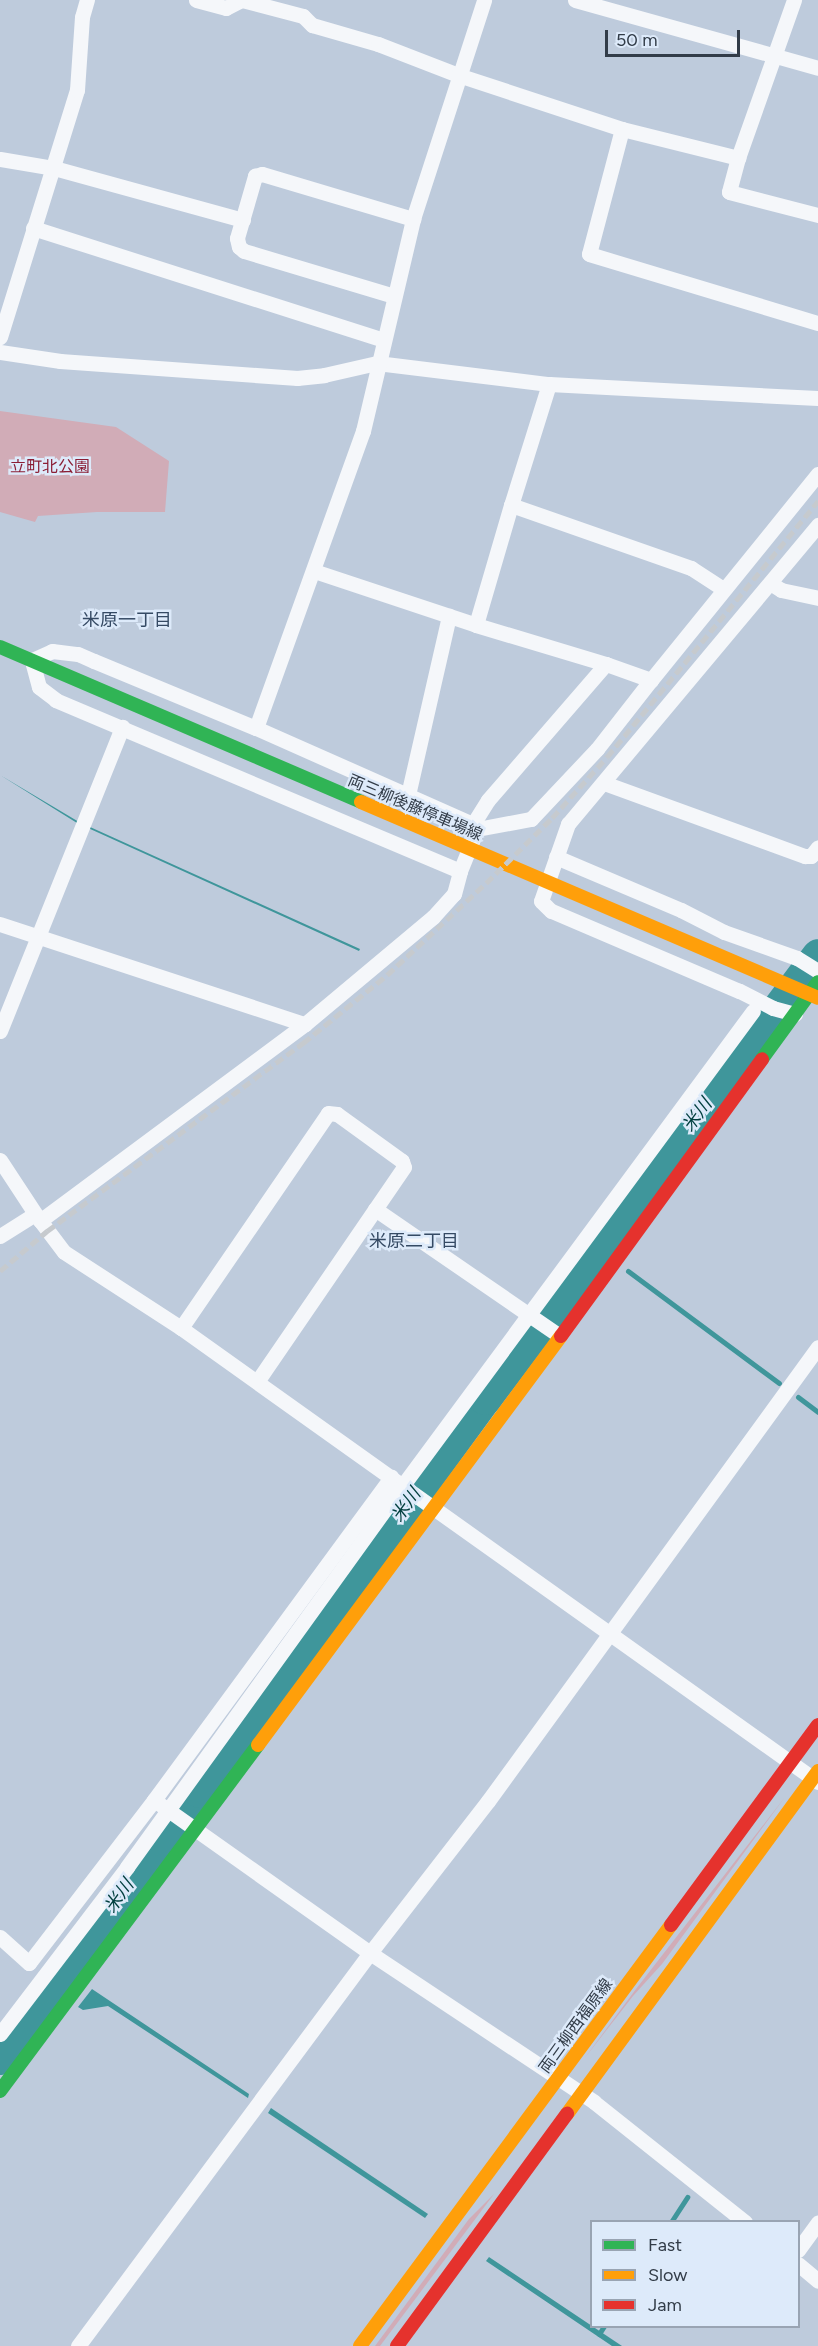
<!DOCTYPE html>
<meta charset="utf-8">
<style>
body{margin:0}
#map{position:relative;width:818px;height:2346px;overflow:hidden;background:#becbdc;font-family:Figtree,"Noto Sans JP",sans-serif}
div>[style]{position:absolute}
.green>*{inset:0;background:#d1acb7}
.water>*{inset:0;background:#3f969b}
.stream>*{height:5px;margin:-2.5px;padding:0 2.5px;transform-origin:2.5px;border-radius:2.5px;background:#3f969b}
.river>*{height:33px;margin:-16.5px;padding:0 16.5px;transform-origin:16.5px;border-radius:16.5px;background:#3f969b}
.street>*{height:15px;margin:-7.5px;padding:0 7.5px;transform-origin:7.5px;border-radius:7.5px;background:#f5f7fa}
.fast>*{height:14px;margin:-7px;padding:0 7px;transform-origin:7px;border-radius:7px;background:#30b455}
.slow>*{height:14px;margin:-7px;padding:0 7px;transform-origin:7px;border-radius:7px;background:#ff9f0a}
.jam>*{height:14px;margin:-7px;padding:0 7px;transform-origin:7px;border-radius:7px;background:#e5322d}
.rail>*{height:4.5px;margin-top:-2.25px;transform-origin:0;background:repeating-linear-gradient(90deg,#c6cace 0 9px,transparent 0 13.5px)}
span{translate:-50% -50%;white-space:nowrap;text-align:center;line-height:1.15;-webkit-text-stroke:5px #ddeafa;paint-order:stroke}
.park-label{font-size:16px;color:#8b1e35}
.street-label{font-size:16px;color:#323c48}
.neighbourhood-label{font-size:18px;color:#354a64}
.water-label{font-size:18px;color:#003e3e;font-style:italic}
.legend{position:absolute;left:590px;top:2220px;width:210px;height:108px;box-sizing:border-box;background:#ddeafa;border:2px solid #99a4b3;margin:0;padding:8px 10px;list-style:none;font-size:18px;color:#323c48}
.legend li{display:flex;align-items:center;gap:12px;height:30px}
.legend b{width:30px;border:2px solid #99a4b3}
.scale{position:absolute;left:605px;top:30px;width:135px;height:27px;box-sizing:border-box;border:3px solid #323c48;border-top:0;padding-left:8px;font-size:18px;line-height:21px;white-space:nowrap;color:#323c48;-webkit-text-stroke:4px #ddeafa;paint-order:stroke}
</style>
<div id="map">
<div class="green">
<i style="clip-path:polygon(0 411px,116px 427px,169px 461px,165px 512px,97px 512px,38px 516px,35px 522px,0 512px)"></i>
<i style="clip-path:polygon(785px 1797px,662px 1964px,633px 1996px,584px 2059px,636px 1989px)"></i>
<i style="clip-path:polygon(494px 2194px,380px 2346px,375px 2346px,469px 2219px)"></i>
</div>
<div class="water">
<i style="clip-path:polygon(0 775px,79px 822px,360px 949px,359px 951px,77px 823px)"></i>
<i style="clip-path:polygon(92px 1989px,249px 2094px,248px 2098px,108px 2006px,83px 2010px,78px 2007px)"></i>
<i style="clip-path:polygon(271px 2108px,428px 2214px,425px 2218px,268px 2113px)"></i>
<i style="clip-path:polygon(489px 2257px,592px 2326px,622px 2346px,612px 2346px,486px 2261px)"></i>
</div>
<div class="stream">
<i style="left:628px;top:1271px;width:188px;rotate:36.6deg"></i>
<i style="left:798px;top:1397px;width:25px;rotate:37deg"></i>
<i style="left:671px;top:2222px;width:30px;rotate:-57deg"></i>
<i style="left:599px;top:2334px;width:9px;rotate:-58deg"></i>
</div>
<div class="river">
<i style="left:0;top:2058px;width:333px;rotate:-53.3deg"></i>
<i style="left:199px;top:1791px;width:486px;rotate:-54deg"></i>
<i style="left:485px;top:1398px;width:554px;rotate:-53.07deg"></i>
</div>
<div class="street">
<i style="left:196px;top:0;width:31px;rotate:15deg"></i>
<i style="left:226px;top:8px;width:17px;rotate:-28deg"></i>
<i style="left:242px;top:0;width:63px;rotate:14.7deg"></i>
<i style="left:303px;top:16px;width:13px;rotate:45deg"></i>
<i style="left:312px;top:25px;width:69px;rotate:16.1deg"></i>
<i style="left:378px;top:44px;width:86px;rotate:21.2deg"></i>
<i style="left:458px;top:75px;width:173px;rotate:18.2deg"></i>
<i style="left:622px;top:129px;width:120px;rotate:14deg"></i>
<i style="left:738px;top:158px;width:168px;rotate:-70.5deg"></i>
<i style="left:575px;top:0;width:252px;rotate:15.6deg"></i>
<i style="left:622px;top:129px;width:129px;rotate:104.8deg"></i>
<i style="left:589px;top:254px;width:239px;rotate:16.8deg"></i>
<i style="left:738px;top:158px;width:35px;rotate:105deg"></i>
<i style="left:729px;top:192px;width:92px;rotate:14.5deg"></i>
<i style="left:0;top:159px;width:55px;rotate:9.5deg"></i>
<i style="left:54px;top:168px;width:196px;rotate:15.4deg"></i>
<i style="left:33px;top:228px;width:367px;rotate:17.7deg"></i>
<i style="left:394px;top:296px;width:157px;rotate:-163.3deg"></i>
<i style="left:244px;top:251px;width:6px;rotate:-141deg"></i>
<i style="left:239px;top:247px;width:9px;rotate:-103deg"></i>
<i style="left:237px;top:238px;width:65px;rotate:-73.8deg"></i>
<i style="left:255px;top:176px;width:7px;rotate:-16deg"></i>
<i style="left:262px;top:174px;width:158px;rotate:16.6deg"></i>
<i style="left:0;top:337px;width:259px;rotate:-72.7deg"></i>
<i style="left:77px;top:90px;width:73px;rotate:-86.1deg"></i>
<i style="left:82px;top:17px;width:18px;rotate:-74deg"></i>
<i style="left:0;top:352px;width:61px;rotate:8.5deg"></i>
<i style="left:60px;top:361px;width:238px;rotate:4.1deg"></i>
<i style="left:297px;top:378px;width:27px;rotate:-6deg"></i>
<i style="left:324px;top:375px;width:54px;rotate:-12.8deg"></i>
<i style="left:377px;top:363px;width:173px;rotate:7deg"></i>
<i style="left:549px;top:384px;width:269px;rotate:3deg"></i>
<i style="left:549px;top:384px;width:127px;rotate:107.4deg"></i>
<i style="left:511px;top:505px;width:191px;rotate:19.3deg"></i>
<i style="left:691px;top:568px;width:38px;rotate:33deg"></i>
<i style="left:511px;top:505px;width:125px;rotate:106.3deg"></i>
<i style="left:476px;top:625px;width:136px;rotate:16.7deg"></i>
<i style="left:314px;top:571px;width:171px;rotate:18.4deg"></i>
<i style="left:770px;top:583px;width:13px;rotate:32deg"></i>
<i style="left:781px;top:590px;width:38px;rotate:12deg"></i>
<i style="left:52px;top:651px;width:26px;rotate:7deg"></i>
<i style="left:78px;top:654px;width:17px;rotate:24deg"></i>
<i style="left:94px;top:661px;width:175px;rotate:22.5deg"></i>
<i style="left:256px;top:728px;width:237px;rotate:23.9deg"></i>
<i style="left:473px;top:824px;width:6px;rotate:51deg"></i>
<i style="left:477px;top:829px;width:45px;rotate:112deg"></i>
<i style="left:460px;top:871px;width:439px;rotate:-157.1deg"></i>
<i style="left:56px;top:700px;width:21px;rotate:-143deg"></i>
<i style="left:39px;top:687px;width:28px;rotate:-105deg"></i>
<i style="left:32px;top:660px;width:22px;rotate:-24deg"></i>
<i style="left:256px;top:728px;width:316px;rotate:-70.2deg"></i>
<i style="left:363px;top:431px;width:218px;rotate:-76.7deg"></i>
<i style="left:413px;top:219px;width:230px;rotate:-72deg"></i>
<i style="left:604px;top:783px;width:214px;rotate:20deg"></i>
<i style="left:805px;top:856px;width:6px"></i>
<i style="left:811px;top:856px;width:11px;rotate:-52deg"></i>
<i style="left:408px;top:795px;width:184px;rotate:-77.1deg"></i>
<i style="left:473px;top:824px;width:28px;rotate:-58deg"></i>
<i style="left:488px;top:800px;width:180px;rotate:-49.1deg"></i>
<i style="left:606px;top:664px;width:48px;rotate:19.6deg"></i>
<i style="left:651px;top:680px;width:265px;rotate:-51deg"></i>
<i style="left:477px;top:829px;width:55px;rotate:-10.5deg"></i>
<i style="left:531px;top:819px;width:96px;rotate:-46.7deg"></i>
<i style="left:597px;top:749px;width:88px;rotate:-52deg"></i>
<i style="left:556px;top:857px;width:136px;rotate:23deg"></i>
<i style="left:681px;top:910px;width:48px;rotate:27.1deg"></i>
<i style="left:724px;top:932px;width:77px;rotate:19.6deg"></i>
<i style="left:797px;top:958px;width:25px;rotate:32deg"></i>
<i style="left:0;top:924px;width:321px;rotate:18.2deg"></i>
<i style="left:305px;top:1024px;width:330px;rotate:143.4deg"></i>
<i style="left:795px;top:1014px;width:23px;rotate:-165deg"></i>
<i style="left:773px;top:1008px;width:38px;rotate:-153deg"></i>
<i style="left:739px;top:991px;width:204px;rotate:-156.9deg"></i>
<i style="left:551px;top:911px;width:14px;rotate:-135deg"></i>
<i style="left:541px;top:901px;width:82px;rotate:-70.7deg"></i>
<i style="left:568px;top:824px;width:390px;rotate:-50.1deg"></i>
<i style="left:305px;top:1024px;width:167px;rotate:-39.9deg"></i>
<i style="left:433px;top:917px;width:31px;rotate:-48deg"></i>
<i style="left:454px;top:894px;width:24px;rotate:-75deg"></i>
<i style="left:0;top:1031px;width:328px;rotate:-68.1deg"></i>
<i style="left:0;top:1160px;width:66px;rotate:56.8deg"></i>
<i style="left:36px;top:1215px;width:46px;rotate:52.9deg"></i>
<i style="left:64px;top:1252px;width:140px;rotate:33deg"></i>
<i style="left:181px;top:1328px;width:782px;rotate:35.48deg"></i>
<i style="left:375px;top:1209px;width:224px;rotate:34.5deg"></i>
<i style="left:0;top:1236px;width:41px;rotate:-32.2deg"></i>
<i style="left:181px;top:1328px;width:260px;rotate:-55.6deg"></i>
<i style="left:328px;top:1113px;width:9px;rotate:6deg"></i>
<i style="left:337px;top:1114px;width:80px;rotate:35.9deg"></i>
<i style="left:402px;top:1161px;width:6px;rotate:72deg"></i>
<i style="left:404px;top:1167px;width:260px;rotate:124.4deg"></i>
<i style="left:154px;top:1800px;width:265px;rotate:35.3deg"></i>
<i style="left:370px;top:1953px;width:269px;rotate:33.6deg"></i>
<i style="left:594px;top:2102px;width:193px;rotate:38.5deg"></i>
<i style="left:0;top:1937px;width:39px;rotate:42deg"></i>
<i style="left:29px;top:1963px;width:205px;rotate:-52.5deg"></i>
<i style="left:154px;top:1800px;width:401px;rotate:-53.7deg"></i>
<i style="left:0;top:2034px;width:210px;rotate:-52.7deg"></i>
<i style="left:127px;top:1867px;width:471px;rotate:-54.2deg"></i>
<i style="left:403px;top:1485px;width:589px;rotate:-53.56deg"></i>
<i style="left:798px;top:2250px;width:34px;rotate:-54deg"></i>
<i style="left:798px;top:2264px;width:26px;rotate:40deg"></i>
<i style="left:78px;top:2346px;width:490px;rotate:-53.4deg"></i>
<i style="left:370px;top:1953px;width:192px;rotate:-52.2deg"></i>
<i style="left:488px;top:1801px;width:561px;rotate:-53.99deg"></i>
</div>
<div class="fast">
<i style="left:0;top:647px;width:393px;rotate:23.2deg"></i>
<i style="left:762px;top:1059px;width:95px;rotate:-54deg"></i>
<i style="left:0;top:2091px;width:432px;rotate:-53.3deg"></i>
</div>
<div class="slow">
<i style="left:361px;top:802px;width:497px;rotate:23.2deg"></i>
<i style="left:258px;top:1745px;width:509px;rotate:-53.47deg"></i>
<i style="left:567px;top:2114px;width:425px;rotate:-53.8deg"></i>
<i style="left:360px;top:2346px;width:523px;rotate:-53.55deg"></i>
</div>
<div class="jam">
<i style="left:561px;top:1336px;width:342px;rotate:-54deg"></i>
<i style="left:671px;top:1925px;width:248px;rotate:-53.7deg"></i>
<i style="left:397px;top:2346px;width:288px;rotate:-53.8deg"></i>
</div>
<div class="rail">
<i style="left:0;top:1271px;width:62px;rotate:-40.4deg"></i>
<i style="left:47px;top:1231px;width:318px;rotate:-36.3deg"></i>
<i style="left:303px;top:1043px;width:108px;rotate:-39deg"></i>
<i style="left:387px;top:975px;width:135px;rotate:-42.9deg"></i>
<i style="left:486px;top:883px;width:93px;rotate:-44.6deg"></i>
<i style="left:552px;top:818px;width:82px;rotate:-48deg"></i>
<i style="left:607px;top:757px;width:332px;rotate:-50.5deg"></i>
</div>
<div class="park-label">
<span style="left:50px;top:467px">立町北公園</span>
</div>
<div class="street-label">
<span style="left:415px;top:808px;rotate:23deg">両三柳後藤停車場線</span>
<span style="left:576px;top:2026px;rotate:-54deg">両三柳西福原線</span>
</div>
<div class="neighbourhood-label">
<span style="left:127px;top:620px">米原一丁目</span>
<span style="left:414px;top:1241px">米原二丁目</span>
</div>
<div class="water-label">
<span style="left:697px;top:1115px;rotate:-53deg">米川</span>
<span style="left:406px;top:1505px;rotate:-54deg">米川</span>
<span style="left:119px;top:1896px;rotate:-54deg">米川</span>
</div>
<ul class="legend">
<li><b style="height:8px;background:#30b455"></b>Fast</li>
<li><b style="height:8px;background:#ff9f0a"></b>Slow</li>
<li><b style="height:8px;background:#e5322d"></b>Jam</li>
</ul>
<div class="scale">50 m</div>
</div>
